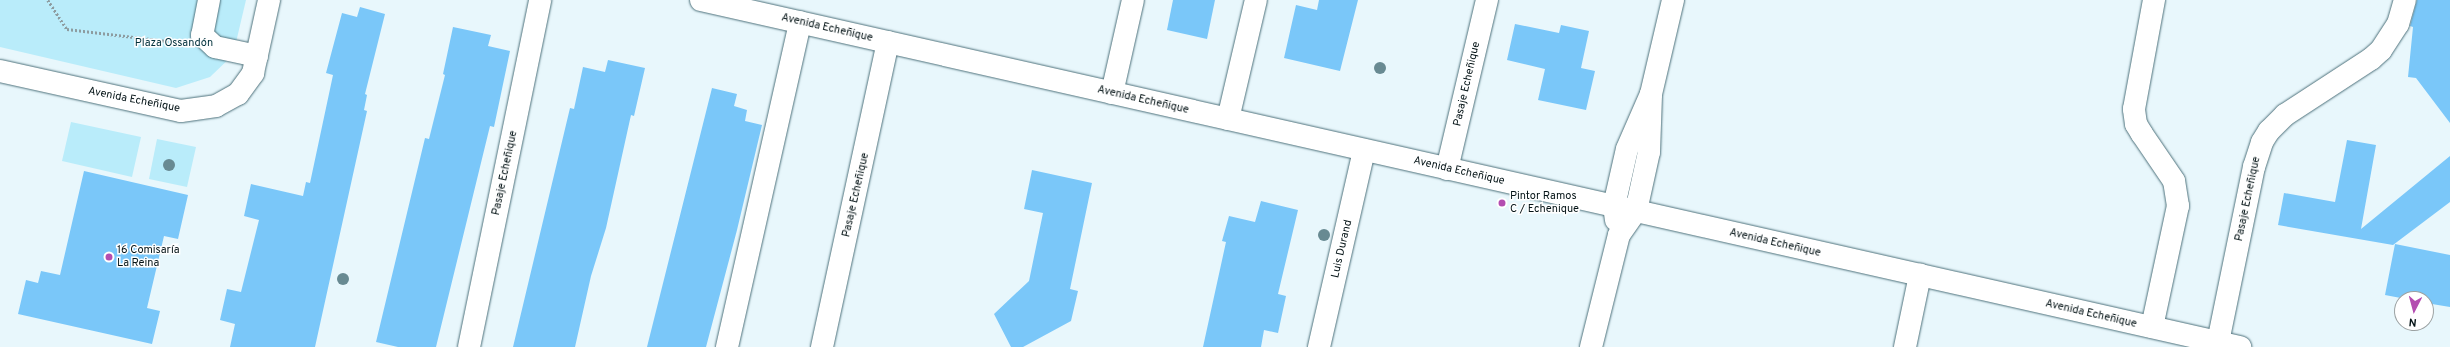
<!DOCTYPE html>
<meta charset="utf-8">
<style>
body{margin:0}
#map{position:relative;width:2450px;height:347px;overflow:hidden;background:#e8f7fc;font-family:Overpass,sans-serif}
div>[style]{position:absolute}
.green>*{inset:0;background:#b9ecfa}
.building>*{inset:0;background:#7ac7f9}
.path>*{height:2.5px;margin-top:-1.25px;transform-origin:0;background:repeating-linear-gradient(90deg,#8d9ca0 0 2px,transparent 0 4px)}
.roads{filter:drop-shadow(0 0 1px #4d717b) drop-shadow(0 0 1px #4d717b)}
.minor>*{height:22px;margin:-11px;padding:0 11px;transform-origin:11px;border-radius:11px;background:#fff}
.trees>*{width:12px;height:12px;margin:-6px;border-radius:50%;background:#688a92}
.dots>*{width:11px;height:11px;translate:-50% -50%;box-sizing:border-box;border:2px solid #fff;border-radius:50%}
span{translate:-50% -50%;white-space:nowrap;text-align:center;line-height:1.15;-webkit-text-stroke:3px #fff;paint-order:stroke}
.street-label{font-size:11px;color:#051417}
.park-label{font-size:11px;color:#00313c}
.poi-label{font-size:11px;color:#051417}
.left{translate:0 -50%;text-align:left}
.north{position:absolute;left:2394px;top:291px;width:40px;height:40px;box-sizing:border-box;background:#fff;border:1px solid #9ba1a2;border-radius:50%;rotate:186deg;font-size:11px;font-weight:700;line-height:16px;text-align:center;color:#051417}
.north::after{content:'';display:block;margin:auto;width:14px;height:18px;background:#b44db1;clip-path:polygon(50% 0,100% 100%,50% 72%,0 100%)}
</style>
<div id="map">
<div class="green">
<i style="clip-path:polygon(0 0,246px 0,233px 55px,210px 77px,176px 88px,0 47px)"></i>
<i style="clip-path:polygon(71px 122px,141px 137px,132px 177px,62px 161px)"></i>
<i style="clip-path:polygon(157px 139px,196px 147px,187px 187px,149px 179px)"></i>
</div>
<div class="building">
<i style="clip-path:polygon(1173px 0,1215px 0,1207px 39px,1167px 30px)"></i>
<i style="clip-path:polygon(1319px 0,1358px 0,1340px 71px,1284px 58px,1296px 5px,1317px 10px)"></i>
<i style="clip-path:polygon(2417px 0,2450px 0,2450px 123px,2416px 78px,2408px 77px,2413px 27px,2410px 26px)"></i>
<i style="clip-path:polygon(360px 7px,385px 14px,365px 94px,367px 95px,364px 110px,367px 111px,315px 347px,230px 347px,235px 324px,220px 320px,227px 289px,241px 292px,259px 220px,244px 216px,251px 184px,303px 196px,306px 182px,310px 183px,333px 75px,326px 73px,342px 13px,357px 17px)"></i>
<i style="clip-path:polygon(1515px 24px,1559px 33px,1561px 25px,1589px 31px,1581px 68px,1595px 71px,1586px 110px,1538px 100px,1545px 69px,1507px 60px)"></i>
<i style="clip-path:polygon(453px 27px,491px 35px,488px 46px,510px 51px,494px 127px,490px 126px,436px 347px,398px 347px,376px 342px,425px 138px,429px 139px,445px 75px,443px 74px)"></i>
<i style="clip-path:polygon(608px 60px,645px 68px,634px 116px,631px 115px,606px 228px,591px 276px,575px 347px,513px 347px,570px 108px,574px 109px,583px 67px,605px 72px)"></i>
<i style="clip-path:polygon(712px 88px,737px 94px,734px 106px,747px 110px,745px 121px,762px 125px,737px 230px,706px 347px,647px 347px)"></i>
<i style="clip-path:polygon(2347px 140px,2376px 145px,2361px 229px,2450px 156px,2450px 202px,2393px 245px,2278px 225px,2284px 193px,2335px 202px)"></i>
<i style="clip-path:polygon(1032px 170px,1092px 183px,1070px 289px,1078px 291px,1071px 321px,1023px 347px,1011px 347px,994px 314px,1029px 281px,1043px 213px,1024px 209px)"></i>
<i style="clip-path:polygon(84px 171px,188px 195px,178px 239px,164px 236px,147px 308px,160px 311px,152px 344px,18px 314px,26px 280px,38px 283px,41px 271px,60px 275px)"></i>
<i style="clip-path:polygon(1261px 201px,1298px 210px,1278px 294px,1286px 296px,1278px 333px,1264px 330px,1261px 347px,1203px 347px,1226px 242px,1222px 241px,1229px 216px,1255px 222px)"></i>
<i style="clip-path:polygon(2395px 244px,2450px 255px,2450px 307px,2426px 303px,2426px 299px,2406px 299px,2385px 295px)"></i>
</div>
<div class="path">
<i style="left:48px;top:0;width:35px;rotate:57deg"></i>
<i style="left:67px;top:29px;width:109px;rotate:6.9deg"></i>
</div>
<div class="roads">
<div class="minor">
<i style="left:209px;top:0;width:36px;rotate:101deg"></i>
<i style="left:202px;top:35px;width:18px;rotate:43deg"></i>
<i style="left:215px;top:47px;width:43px;rotate:12.1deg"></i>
<i style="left:701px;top:0;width:1578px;rotate:12.71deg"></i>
<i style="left:0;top:71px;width:185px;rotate:12.5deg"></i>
<i style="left:181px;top:111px;width:35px;rotate:-8deg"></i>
<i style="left:216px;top:106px;width:25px;rotate:-29deg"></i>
<i style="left:238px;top:94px;width:26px;rotate:-54deg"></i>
<i style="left:253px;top:73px;width:75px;rotate:-77.6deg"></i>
<i style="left:1112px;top:93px;width:95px;rotate:-77.3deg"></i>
<i style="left:1228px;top:119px;width:122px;rotate:-76.8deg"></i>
<i style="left:1447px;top:169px;width:174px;rotate:-76.7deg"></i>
<i style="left:1616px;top:220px;width:14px;rotate:-98deg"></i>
<i style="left:1614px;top:206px;width:58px;rotate:-77.2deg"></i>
<i style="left:1627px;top:149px;width:60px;rotate:-66.4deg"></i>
<i style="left:1651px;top:94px;width:97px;rotate:-76.8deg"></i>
<i style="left:2152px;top:327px;width:124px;rotate:-77.9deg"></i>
<i style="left:2178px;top:206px;width:25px;rotate:-99deg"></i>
<i style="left:2174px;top:181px;width:57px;rotate:-124.2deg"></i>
<i style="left:2142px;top:134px;width:12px;rotate:-121deg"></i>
<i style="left:2136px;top:124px;width:15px;rotate:-98deg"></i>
<i style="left:2134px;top:109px;width:111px;rotate:-79.6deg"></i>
<i style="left:2218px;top:342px;width:179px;rotate:-78.4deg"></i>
<i style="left:2254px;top:167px;width:26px;rotate:-72deg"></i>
<i style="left:2262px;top:142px;width:13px;rotate:-58deg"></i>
<i style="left:2269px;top:131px;width:23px;rotate:-45deg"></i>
<i style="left:2285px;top:115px;width:103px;rotate:-33.1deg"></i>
<i style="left:2371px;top:59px;width:13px;rotate:-42deg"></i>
<i style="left:2381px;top:50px;width:31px;rotate:-57deg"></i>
<i style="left:2398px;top:24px;width:25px;rotate:-74deg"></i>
<i style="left:469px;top:347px;width:354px;rotate:-78.4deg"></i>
<i style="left:727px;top:347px;width:333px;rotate:-77.3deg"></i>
<i style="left:822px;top:347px;width:312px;rotate:-77.8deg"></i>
<i style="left:1319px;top:347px;width:202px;rotate:-77.1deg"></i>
<i style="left:1591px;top:347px;width:115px;rotate:-76deg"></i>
<i style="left:1619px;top:235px;width:29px;rotate:-55deg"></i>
<i style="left:1636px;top:211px;width:60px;rotate:-77.6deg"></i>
<i style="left:1649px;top:152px;width:58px;rotate:-88deg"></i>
<i style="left:1905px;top:347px;width:74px;rotate:-78.2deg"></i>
</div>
</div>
<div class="trees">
<i style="left:1380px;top:68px"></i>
<i style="left:169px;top:165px"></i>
<i style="left:1324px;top:235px"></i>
<i style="left:343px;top:279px"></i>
</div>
<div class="dots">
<i style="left:1502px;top:203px;background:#b44db1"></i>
<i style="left:109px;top:257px;background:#b44db1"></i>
</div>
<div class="street-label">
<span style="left:827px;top:28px;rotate:13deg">Avenida Echeñique</span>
<span style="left:1467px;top:84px;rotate:-77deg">Pasaje Echeñique</span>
<span style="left:134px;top:100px;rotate:11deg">Avenida Echeñique</span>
<span style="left:1143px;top:100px;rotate:13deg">Avenida Echeñique</span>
<span style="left:1459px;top:171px;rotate:13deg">Avenida Echeñique</span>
<span style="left:505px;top:173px;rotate:-78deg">Pasaje Echeñique</span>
<span style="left:856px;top:195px;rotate:-77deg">Pasaje Echeñique</span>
<span style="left:2248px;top:199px;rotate:-78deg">Pasaje Echeñique</span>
<span style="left:1775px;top:243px;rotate:13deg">Avenida Echeñique</span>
<span style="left:1342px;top:249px;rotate:-77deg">Luis Durand</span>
<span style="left:2091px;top:314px;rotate:13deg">Avenida Echeñique</span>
</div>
<div class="park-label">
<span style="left:174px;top:43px">Plaza Ossandón</span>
</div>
<div class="poi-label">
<span class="left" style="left:1510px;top:203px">Pintor Ramos<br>C / Echenique</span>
<span class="left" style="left:117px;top:257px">16 Comisaría<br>La Reina</span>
</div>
<div class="north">N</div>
</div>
